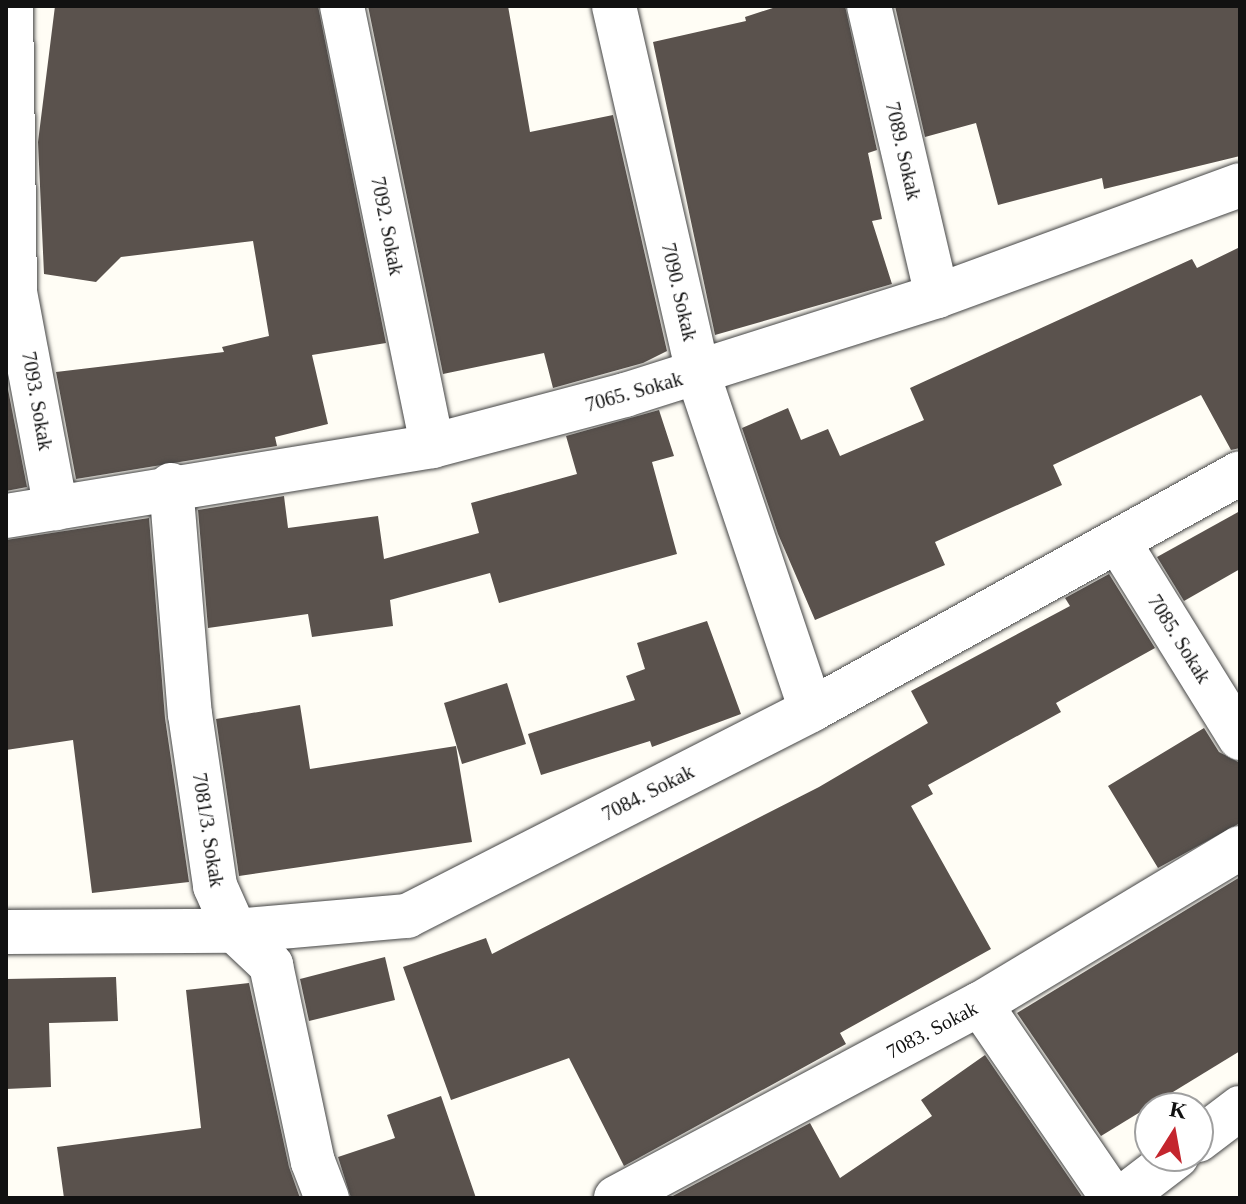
<!DOCTYPE html>
<style>
body{margin:0}
#map{position:relative;width:1246px;height:1204px;overflow:hidden;background:#fffdf5;font-family:Georgia,serif}
div>[style]{position:absolute}
.building>*{inset:0;background:#5a524d}
.roads{filter:drop-shadow(0 0 2px #444) drop-shadow(0 0 2px #444)}
.minor>*{height:44px;margin:-22px;padding:0 22px;transform-origin:22px;border-radius:22px;background:#fff}
span{translate:-50% -50%;white-space:nowrap;text-align:center;line-height:1.15;-webkit-text-stroke:8px #fff;paint-order:stroke}
.street-label{font-size:20px;color:#111}
.frame{position:absolute;inset:0;border:8px solid #111;pointer-events:none}
.north{position:absolute;left:1134px;top:1092px;width:80px;height:80px;box-sizing:border-box;background:#fff;border:2px solid #a0a0a0;border-radius:50%;rotate:11deg;font-size:22px;font-weight:700;line-height:32px;text-align:center;color:#111}
.north::after{content:'';display:block;margin:auto;width:28px;height:36px;background:#c4262e;clip-path:polygon(50% 0,100% 100%,50% 72%,0 100%)}
</style>
<div id="map">
<div class="building">
<i style="clip-path:polygon(55px 6px,318px 6px,386px 343px,312px 355px,328px 424px,275px 437px,277px 446px,76px 479px,56px 372px,224px 352px,222px 347px,269px 336px,253px 241px,121px 257px,96px 282px,44px 274px,38px 142px)"></i>
<i style="clip-path:polygon(368px 6px,508px 6px,530px 132px,613px 115px,667px 351px,643px 363px,553px 388px,544px 353px,443px 374px)"></i>
<i style="clip-path:polygon(779px 6px,845px 6px,877px 150px,868px 153px,882px 219px,872px 221px,892px 284px,715px 335px,653px 42px,746px 21px,745px 17px)"></i>
<i style="clip-path:polygon(895px 6px,1240px 6px,1240px 156px,1104px 189px,1102px 178px,998px 205px,976px 123px,925px 137px)"></i>
<i style="clip-path:polygon(1240px 247px,1240px 448px,1231px 450px,1201px 395px,1053px 465px,1062px 485px,935px 542px,945px 565px,815px 620px,778px 534px,742px 428px,788px 408px,801px 440px,828px 429px,840px 456px,924px 420px,910px 388px,1192px 259px,1197px 268px)"></i>
<i style="clip-path:polygon(6px 379px,27px 487px,6px 491px)"></i>
<i style="clip-path:polygon(659px 410px,674px 456px,652px 462px,677px 554px,499px 603px,490px 573px,390px 600px,393px 626px,312px 637px,308px 614px,208px 628px,198px 510px,284px 496px,288px 528px,378px 516px,384px 559px,479px 533px,471px 503px,577px 474px,566px 436px)"></i>
<i style="clip-path:polygon(1240px 511px,1240px 569px,1184px 601px,1157px 557px)"></i>
<i style="clip-path:polygon(149px 518px,165px 718px,189px 882px,92px 893px,73px 740px,6px 750px,6px 540px)"></i>
<i style="clip-path:polygon(1109px 574px,1155px 648px,1056px 703px,1061px 712px,928px 785px,933px 794px,911px 806px,991px 949px,840px 1033px,846px 1044px,624px 1166px,569px 1058px,451px 1100px,403px 967px,486px 938px,492px 954px,819px 787px,928px 723px,911px 691px,1070px 606px,1065px 598px)"></i>
<i style="clip-path:polygon(707px 621px,741px 714px,652px 747px,650px 741px,541px 775px,528px 734px,635px 700px,626px 676px,645px 669px,637px 643px)"></i>
<i style="clip-path:polygon(507px 683px,526px 744px,462px 764px,444px 703px)"></i>
<i style="clip-path:polygon(300px 705px,310px 769px,456px 746px,472px 842px,239px 876px,216px 719px)"></i>
<i style="clip-path:polygon(1204px 728px,1219px 752px,1240px 763px,1240px 823px,1158px 868px,1108px 786px)"></i>
<i style="clip-path:polygon(1240px 877px,1240px 1051px,1101px 1136px,1017px 1013px)"></i>
<i style="clip-path:polygon(385px 957px,395px 1000px,309px 1021px,300px 979px)"></i>
<i style="clip-path:polygon(116px 977px,118px 1021px,49px 1023px,51px 1087px,6px 1089px,6px 979px)"></i>
<i style="clip-path:polygon(249px 983px,289px 1167px,300px 1198px,64px 1198px,57px 1147px,201px 1128px,186px 990px)"></i>
<i style="clip-path:polygon(985px 1055px,1083px 1198px,669px 1198px,810px 1123px,840px 1178px,932px 1116px,921px 1100px)"></i>
<i style="clip-path:polygon(441px 1096px,476px 1198px,351px 1198px,338px 1157px,395px 1138px,387px 1115px)"></i>
</div>
<div class="roads">
<div class="minor">
<i style="left:11px;top:6px;width:286px;rotate:89.2deg"></i>
<i style="left:15px;top:292px;width:220px;rotate:79.3deg"></i>
<i style="left:342px;top:6px;width:449px;rotate:78.4deg"></i>
<i style="left:614px;top:6px;width:377px;rotate:77.1deg"></i>
<i style="left:698px;top:374px;width:354px;rotate:71.4deg"></i>
<i style="left:869px;top:6px;width:298px;rotate:76.8deg"></i>
<i style="left:171px;top:485px;width:230px;rotate:85.3deg"></i>
<i style="left:190px;top:714px;width:174px;rotate:81.7deg"></i>
<i style="left:215px;top:886px;width:49px;rotate:66deg"></i>
<i style="left:235px;top:931px;width:50px;rotate:43.4deg"></i>
<i style="left:271px;top:965px;width:201px;rotate:78deg"></i>
<i style="left:313px;top:1162px;width:39px;rotate:69deg"></i>
<i style="left:6px;top:516px;width:432px;rotate:-9.3deg"></i>
<i style="left:432px;top:446px;width:200px;rotate:-14.8deg"></i>
<i style="left:625px;top:395px;width:327px;rotate:-17.6deg"></i>
<i style="left:937px;top:296px;width:323px;rotate:-20.1deg"></i>
<i style="left:1118px;top:541px;width:232px;rotate:58.2deg"></i>
<i style="left:6px;top:932px;width:229px;rotate:-0.3deg"></i>
<i style="left:235px;top:931px;width:173px;rotate:-5deg"></i>
<i style="left:407px;top:916px;width:453px;rotate:-27deg"></i>
<i style="left:811px;top:710px;width:490px;rotate:-28.9deg"></i>
<i style="left:980px;top:1004px;width:235px;rotate:55.6deg"></i>
<i style="left:1198px;top:1140px;width:53px;rotate:-37.3deg"></i>
<i style="left:616px;top:1198px;width:412px;rotate:-28.1deg"></i>
<i style="left:980px;top:1004px;width:303px;rotate:-31deg"></i>
<i style="left:1122px;top:1198px;width:69px;rotate:-37.4deg"></i>
</div>
</div>
<div class="street-label">
<span style="left:903px;top:151px;rotate:77deg">7089. Sokak</span>
<span style="left:387px;top:226px;rotate:79deg">7092. Sokak</span>
<span style="left:679px;top:292px;rotate:77deg">7090. Sokak</span>
<span style="left:634px;top:392px;rotate:-16deg">7065. Sokak</span>
<span style="left:37px;top:401px;rotate:80deg">7093. Sokak</span>
<span style="left:1179px;top:639px;rotate:58deg">7085. Sokak</span>
<span style="left:648px;top:793px;rotate:-27deg">7084. Sokak</span>
<span style="left:208px;top:830px;rotate:81deg">7081/3. Sokak</span>
<span style="left:932px;top:1030px;rotate:-28deg">7083. Sokak</span>
</div>
<div class="frame"></div>
<div class="north">K</div>
</div>
